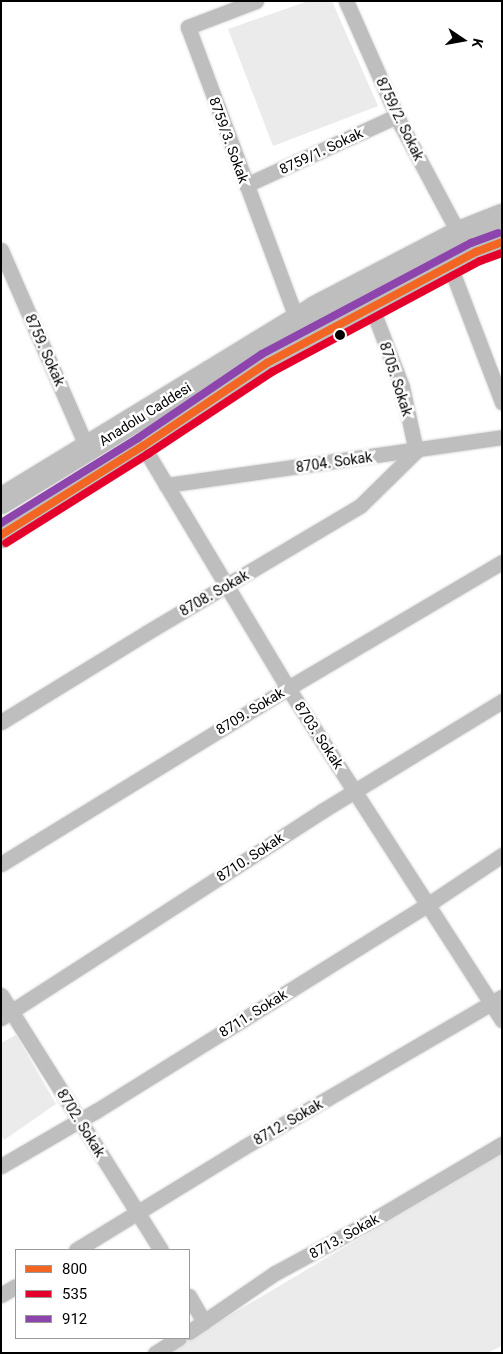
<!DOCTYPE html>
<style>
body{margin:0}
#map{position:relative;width:503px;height:1354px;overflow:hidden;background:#fff;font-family:Roboto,sans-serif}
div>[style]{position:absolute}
.green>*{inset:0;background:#ebebeb}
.roads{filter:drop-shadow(0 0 1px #dbdbdb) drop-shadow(0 0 1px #dbdbdb)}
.street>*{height:15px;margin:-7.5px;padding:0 7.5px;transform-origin:7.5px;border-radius:7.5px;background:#bebebe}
.highway>*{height:26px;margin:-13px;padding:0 13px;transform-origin:13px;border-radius:13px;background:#bebebe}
.bus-1>*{height:8px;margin:-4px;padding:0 4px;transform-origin:4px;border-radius:4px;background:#f26522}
.bus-2>*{height:8px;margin:-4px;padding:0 4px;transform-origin:4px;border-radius:4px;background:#e4002b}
.bus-3>*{height:8px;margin:-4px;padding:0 4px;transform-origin:4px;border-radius:4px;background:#8e44ad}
.dots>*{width:14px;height:14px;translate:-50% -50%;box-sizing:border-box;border:2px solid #fff;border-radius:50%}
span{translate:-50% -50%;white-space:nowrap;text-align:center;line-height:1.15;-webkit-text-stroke:5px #fff;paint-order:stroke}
.street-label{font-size:14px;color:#000}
.frame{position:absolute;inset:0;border:2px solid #000;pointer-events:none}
.legend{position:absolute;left:15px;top:1249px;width:175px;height:90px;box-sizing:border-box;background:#fff;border:1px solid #999;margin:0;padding:6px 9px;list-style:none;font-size:15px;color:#000}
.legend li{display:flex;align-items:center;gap:10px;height:25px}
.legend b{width:25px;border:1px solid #999}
.north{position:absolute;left:438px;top:15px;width:50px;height:50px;-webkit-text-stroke:4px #fff;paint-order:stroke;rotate:102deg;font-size:14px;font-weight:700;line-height:20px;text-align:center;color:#000}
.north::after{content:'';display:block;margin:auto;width:18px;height:22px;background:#000;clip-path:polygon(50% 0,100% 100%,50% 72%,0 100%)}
</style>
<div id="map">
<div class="green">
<i style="clip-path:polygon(308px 1px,332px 1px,378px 106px,273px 146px,228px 29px)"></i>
<i style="clip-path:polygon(16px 1035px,56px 1104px,4px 1140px,1px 1136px,1px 1043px)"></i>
<i style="clip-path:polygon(502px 1154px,502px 1346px,487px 1353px,166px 1353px)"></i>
</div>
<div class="roads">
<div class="street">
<i style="left:256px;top:1px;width:73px;rotate:159.1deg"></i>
<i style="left:188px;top:27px;width:313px;rotate:69.6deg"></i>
<i style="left:346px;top:1px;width:136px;rotate:66.1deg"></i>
<i style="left:401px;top:125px;width:123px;rotate:62deg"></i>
<i style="left:246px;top:185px;width:166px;rotate:-24.6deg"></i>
<i style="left:1px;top:250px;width:218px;rotate:66.5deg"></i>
<i style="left:450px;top:266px;width:146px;rotate:69.1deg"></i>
<i style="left:143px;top:446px;width:282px;rotate:59.1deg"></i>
<i style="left:288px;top:688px;width:395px;rotate:57.2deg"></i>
<i style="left:166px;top:485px;width:339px;rotate:-8.1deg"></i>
<i style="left:1px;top:722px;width:170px;rotate:-31.5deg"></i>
<i style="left:146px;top:633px;width:249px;rotate:-30.7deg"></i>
<i style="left:360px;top:506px;width:78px;rotate:-44.5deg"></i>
<i style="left:416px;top:451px;width:66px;rotate:-102.3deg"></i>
<i style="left:402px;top:387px;width:85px;rotate:-110.8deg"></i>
<i style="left:1px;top:864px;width:337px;rotate:-31.5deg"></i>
<i style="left:288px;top:688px;width:248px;rotate:-30.5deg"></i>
<i style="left:1px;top:995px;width:301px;rotate:57.9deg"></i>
<i style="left:1px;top:1018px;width:382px;rotate:-32.8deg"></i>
<i style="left:322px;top:811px;width:211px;rotate:-31.4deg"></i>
<i style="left:1px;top:1166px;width:110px;rotate:-30.1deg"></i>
<i style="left:96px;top:1111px;width:390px;rotate:-31.9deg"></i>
<i style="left:427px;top:905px;width:90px;rotate:-33.7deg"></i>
<i style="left:76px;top:1250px;width:197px;rotate:-31.5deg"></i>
<i style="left:244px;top:1147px;width:298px;rotate:-30.2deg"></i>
<i style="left:1px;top:1295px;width:17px;rotate:-31deg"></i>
<i style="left:189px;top:1296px;width:30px;rotate:60deg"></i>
<i style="left:189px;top:1332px;width:104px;rotate:-34.5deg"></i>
<i style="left:275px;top:1273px;width:111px;rotate:-28.4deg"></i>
<i style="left:373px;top:1220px;width:150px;rotate:-30.5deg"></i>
<i style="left:155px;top:1353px;width:28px;rotate:-32deg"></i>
</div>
<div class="highway">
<i style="left:1px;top:501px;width:368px;rotate:-31.4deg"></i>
<i style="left:315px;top:309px;width:162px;rotate:-27.5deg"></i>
<i style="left:459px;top:234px;width:46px;rotate:-21.6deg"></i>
<i style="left:1px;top:535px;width:168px;rotate:-32.1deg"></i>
<i style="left:143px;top:446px;width:149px;rotate:-33.8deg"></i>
<i style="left:267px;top:363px;width:237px;rotate:-28deg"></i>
<i style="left:476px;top:252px;width:28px;rotate:-21deg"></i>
</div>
</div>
<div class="bus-1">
<i style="left:1px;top:535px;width:168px;rotate:-32.1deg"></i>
<i style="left:143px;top:446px;width:149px;rotate:-33.8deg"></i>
<i style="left:267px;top:363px;width:237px;rotate:-28deg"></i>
<i style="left:476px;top:252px;width:28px;rotate:-21deg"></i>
</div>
<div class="bus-2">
<i style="left:6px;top:543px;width:168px;rotate:-32.1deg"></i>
<i style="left:148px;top:454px;width:149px;rotate:-33.5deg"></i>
<i style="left:272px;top:372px;width:236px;rotate:-28.1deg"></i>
<i style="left:480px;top:261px;width:23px;rotate:-20deg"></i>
</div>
<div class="bus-3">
<i style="left:1px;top:523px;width:161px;rotate:-31.8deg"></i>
<i style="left:138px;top:438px;width:150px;rotate:-34.1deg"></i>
<i style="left:262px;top:354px;width:237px;rotate:-28deg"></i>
<i style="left:471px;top:243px;width:29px;rotate:-20deg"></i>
</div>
<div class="dots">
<i style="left:340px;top:335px;background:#000"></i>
</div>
<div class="street-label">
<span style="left:400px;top:119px;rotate:64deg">8759/2. Sokak</span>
<span style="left:229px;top:140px;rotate:70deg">8759/3. Sokak</span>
<span style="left:321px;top:151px;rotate:-25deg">8759/1. Sokak</span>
<span style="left:45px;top:350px;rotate:66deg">8759. Sokak</span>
<span style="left:396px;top:379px;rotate:72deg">8705. Sokak</span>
<span style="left:145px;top:414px;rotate:-32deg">Anadolu Caddesi</span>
<span style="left:334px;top:462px;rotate:-8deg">8704. Sokak</span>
<span style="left:214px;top:593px;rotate:-30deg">8708. Sokak</span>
<span style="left:250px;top:711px;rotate:-31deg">8709. Sokak</span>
<span style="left:319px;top:735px;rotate:57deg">8703. Sokak</span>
<span style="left:250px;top:857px;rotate:-33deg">8710. Sokak</span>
<span style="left:253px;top:1013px;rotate:-32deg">8711. Sokak</span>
<span style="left:288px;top:1122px;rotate:-30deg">8712. Sokak</span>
<span style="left:81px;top:1123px;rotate:58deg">8702. Sokak</span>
<span style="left:344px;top:1236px;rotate:-29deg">8713. Sokak</span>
</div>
<div class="frame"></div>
<ul class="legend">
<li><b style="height:6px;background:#f26522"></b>800</li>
<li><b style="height:6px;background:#e4002b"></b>535</li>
<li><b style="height:6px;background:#8e44ad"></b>912</li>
</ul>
<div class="north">K</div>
</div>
